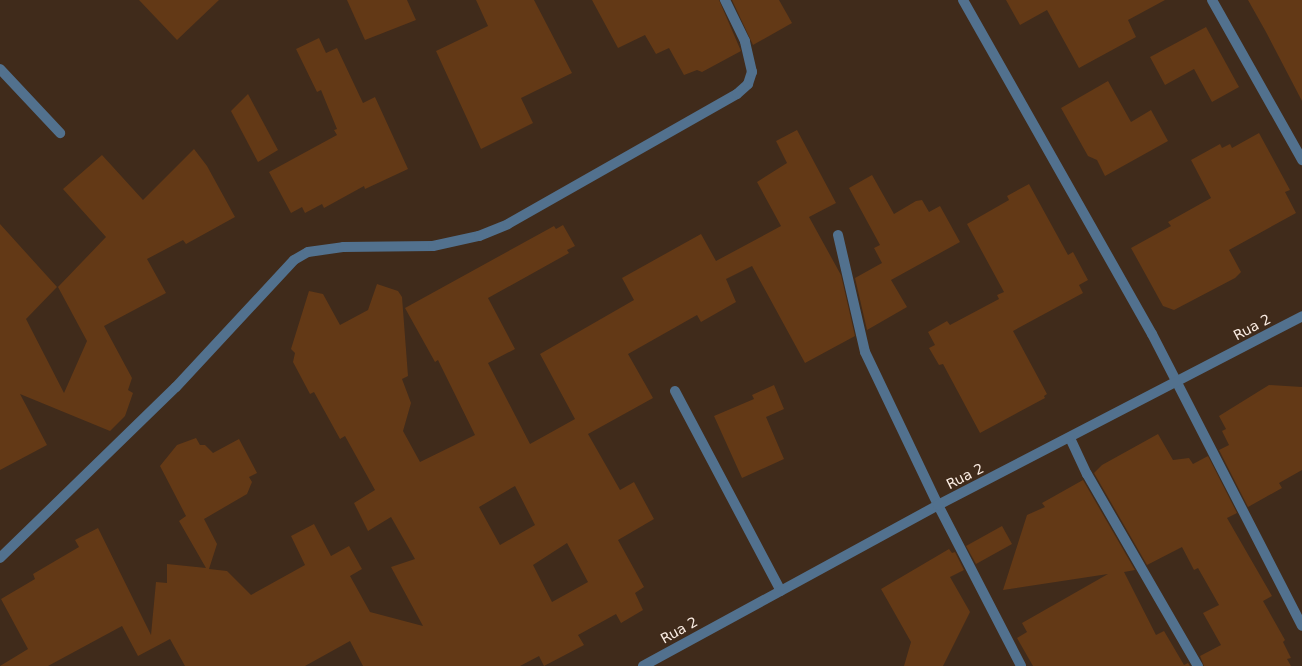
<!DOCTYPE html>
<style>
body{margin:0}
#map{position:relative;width:1302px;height:666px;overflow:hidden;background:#402b1b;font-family:"DejaVu Sans",sans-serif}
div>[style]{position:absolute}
.building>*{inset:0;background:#633916}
.service>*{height:10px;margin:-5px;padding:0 5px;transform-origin:5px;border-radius:5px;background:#52718e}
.minor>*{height:10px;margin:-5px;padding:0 5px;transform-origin:5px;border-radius:5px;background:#52718e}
span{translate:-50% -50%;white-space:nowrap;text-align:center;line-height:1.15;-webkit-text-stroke:3px #402b1b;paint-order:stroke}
.street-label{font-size:14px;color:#fbede3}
</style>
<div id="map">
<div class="building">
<i style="clip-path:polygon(139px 0,219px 0,177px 40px)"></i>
<i style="clip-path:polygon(347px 0,407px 0,416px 20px,365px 40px)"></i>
<i style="clip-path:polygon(476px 0,534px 0,572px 73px,521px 98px,533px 123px,481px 149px,436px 51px,488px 26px)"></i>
<i style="clip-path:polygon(592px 0,719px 0,741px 51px,702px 72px,697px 70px,684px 75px,669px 48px,656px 54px,645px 35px,618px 48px)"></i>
<i style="clip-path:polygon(732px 0,779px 0,792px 23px,753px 45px)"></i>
<i style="clip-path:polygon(1006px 0,1165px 0,1128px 20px,1136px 37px,1079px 68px,1047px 10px,1020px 25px)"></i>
<i style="clip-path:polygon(1248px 0,1302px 0,1302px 101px,1266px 32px)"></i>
<i style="clip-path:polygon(1206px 27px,1239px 87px,1212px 102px,1194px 69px,1165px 85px,1150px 57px)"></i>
<i style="clip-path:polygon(319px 38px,326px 53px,337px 48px,363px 103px,375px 97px,408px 169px,365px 189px,364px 186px,324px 208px,322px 204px,305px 213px,302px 207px,291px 213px,269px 172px,337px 135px,334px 130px,337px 129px,321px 90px,317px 92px,296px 49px)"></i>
<i style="clip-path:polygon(1108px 81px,1131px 122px,1151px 110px,1168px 141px,1105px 176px,1097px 160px,1088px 156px,1061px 108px)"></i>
<i style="clip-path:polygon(248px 94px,278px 150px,258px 162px,231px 111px)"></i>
<i style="clip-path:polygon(evenodd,797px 130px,836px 203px,809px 217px,841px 275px,855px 336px,805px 363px,752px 266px,726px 279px,736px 302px,701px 322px,697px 315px,628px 354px,653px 398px,588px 434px,620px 490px,634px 482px,654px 519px,618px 540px,644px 587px,635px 593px,643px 610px,621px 623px,616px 614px,578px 635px,584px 645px,544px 666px,539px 656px,520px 666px,363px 666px,350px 641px,305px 666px,185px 666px,170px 639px,138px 656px,122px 626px,48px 666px,0 666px,28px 649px,1px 599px,35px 579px,33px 574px,79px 547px,75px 540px,98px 528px,151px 635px,156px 582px,167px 583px,167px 564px,206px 568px,179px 521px,186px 516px,160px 466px,177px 445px,196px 438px,200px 445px,205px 445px,213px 453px,239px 439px,257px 473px,249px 477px,252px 482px,247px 494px,204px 519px,217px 544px,209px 569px,227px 571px,251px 595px,305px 565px,291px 536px,314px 524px,331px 556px,349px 546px,362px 569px,350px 576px,370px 612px,423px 626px,391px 567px,415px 559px,391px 517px,368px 531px,354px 503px,375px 490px,345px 436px,340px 439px,314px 392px,310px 394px,293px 362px,295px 353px,291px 349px,309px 291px,323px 294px,340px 325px,368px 310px,377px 284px,398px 291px,402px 297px,408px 376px,402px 379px,411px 403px,403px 431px,420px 462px,475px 435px,438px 360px,435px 362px,405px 308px,554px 226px,556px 229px,563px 225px,575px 246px,567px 250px,569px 253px,488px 298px,515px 349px,488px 363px,530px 444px,575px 419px,540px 354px,634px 300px,622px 278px,701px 234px,716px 261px,781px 226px,757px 182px,787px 163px,776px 141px,797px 130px,515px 486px,535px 525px,500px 545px,479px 507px,515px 486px,797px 130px,567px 543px,588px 582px,552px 602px,533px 565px,567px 543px)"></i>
<i style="clip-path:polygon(1259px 133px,1290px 190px,1285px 192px,1296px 213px,1229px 250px,1241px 272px,1235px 278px,1174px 310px,1163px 306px,1131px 248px,1171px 226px,1168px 222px,1211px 198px,1191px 160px,1220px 144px,1222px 148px,1230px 144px,1232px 148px)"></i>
<i style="clip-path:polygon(194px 149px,207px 166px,235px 217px,186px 244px,183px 240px,147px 259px,166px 293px,104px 326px,132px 378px,128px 390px,133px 393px,125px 416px,110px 431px,20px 394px,47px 445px,0 470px,0 224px,57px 287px,26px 319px,64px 393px,87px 341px,58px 287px,106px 237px,63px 189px,102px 155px,143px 200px)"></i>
<i style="clip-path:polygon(872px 175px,894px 214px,916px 201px,922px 200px,929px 212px,940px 206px,960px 242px,891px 280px,907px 307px,867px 330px,855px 278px,882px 263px,874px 248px,880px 245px,849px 188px)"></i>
<i style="clip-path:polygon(1029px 184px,1068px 255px,1073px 252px,1088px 280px,1079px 285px,1083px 293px,1013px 331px,1047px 394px,1044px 396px,1045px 398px,980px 433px,943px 364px,939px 365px,929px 348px,935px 345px,928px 332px,947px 321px,950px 325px,999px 299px,997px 295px,1004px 292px,967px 224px,1009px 200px,1007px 196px)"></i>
<i style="clip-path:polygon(774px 385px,784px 409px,766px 417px,784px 459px,742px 478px,714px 416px,754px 399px,752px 395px)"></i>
<i style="clip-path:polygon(1269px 385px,1302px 387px,1302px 470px,1279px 483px,1282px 488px,1248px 507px,1219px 450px,1229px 445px,1222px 431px,1226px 429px,1219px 416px)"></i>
<i style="clip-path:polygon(1158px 434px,1173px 460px,1189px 458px,1193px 464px,1208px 456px,1237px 513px,1227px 518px,1272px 596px,1263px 601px,1285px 640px,1283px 642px,1291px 658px,1287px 659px,1291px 666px,1204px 666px,1200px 656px,1221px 645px,1203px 613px,1219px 605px,1198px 568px,1194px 570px,1182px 547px,1147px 565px,1094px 473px,1102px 465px)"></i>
<i style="clip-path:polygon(1083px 480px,1135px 570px,1124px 572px,1156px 635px,1164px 631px,1184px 665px,1188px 663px,1190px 666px,1033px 666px,1017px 638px,1027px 632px,1022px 623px,1108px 574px,1003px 590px,1027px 515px,1045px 507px,1042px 503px)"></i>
<i style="clip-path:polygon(1002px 526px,1012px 544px,976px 564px,966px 546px)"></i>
<i style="clip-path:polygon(949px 549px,952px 553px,955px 552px,964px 570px,950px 577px,970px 612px,943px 666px,904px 666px,911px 642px,881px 589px)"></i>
</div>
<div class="service">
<i style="left:838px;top:235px;width:120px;rotate:77deg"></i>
<i style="left:865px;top:352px;width:170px;rotate:64.5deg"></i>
<i style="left:675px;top:391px;width:226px;rotate:62.1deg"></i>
</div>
<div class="minor">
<i style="left:963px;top:0;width:384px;rotate:60.5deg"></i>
<i style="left:1152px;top:334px;width:328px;rotate:62.8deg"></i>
<i style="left:1212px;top:0;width:184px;rotate:60.6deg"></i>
<i style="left:0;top:69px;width:88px;rotate:46.8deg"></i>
<i style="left:1070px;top:438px;width:40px;rotate:65deg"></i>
<i style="left:1087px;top:474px;width:222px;rotate:60deg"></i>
<i style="left:938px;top:505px;width:181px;rotate:62.7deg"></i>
<i style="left:0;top:558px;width:245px;rotate:-44.2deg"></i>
<i style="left:176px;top:387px;width:173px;rotate:-47.1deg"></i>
<i style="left:294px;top:260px;width:16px;rotate:-30deg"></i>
<i style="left:308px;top:252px;width:35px;rotate:-8deg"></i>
<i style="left:343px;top:247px;width:90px;rotate:-0.6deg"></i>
<i style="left:433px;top:246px;width:47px;rotate:-12.3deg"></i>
<i style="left:479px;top:236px;width:31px;rotate:-22deg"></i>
<i style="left:508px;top:224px;width:263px;rotate:-29.6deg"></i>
<i style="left:737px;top:94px;width:15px;rotate:-42deg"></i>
<i style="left:748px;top:84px;width:13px;rotate:-72deg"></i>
<i style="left:752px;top:72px;width:32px;rotate:-103deg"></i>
<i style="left:745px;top:41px;width:46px;rotate:-116deg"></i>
<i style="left:643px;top:666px;width:336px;rotate:-28.6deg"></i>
<i style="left:938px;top:505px;width:410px;rotate:-27.4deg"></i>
</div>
<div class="street-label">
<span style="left:1252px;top:327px;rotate:-28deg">Rua 2</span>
<span style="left:965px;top:476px;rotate:-27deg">Rua 2</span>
<span style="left:679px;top:630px;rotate:-29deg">Rua 2</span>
</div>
</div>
